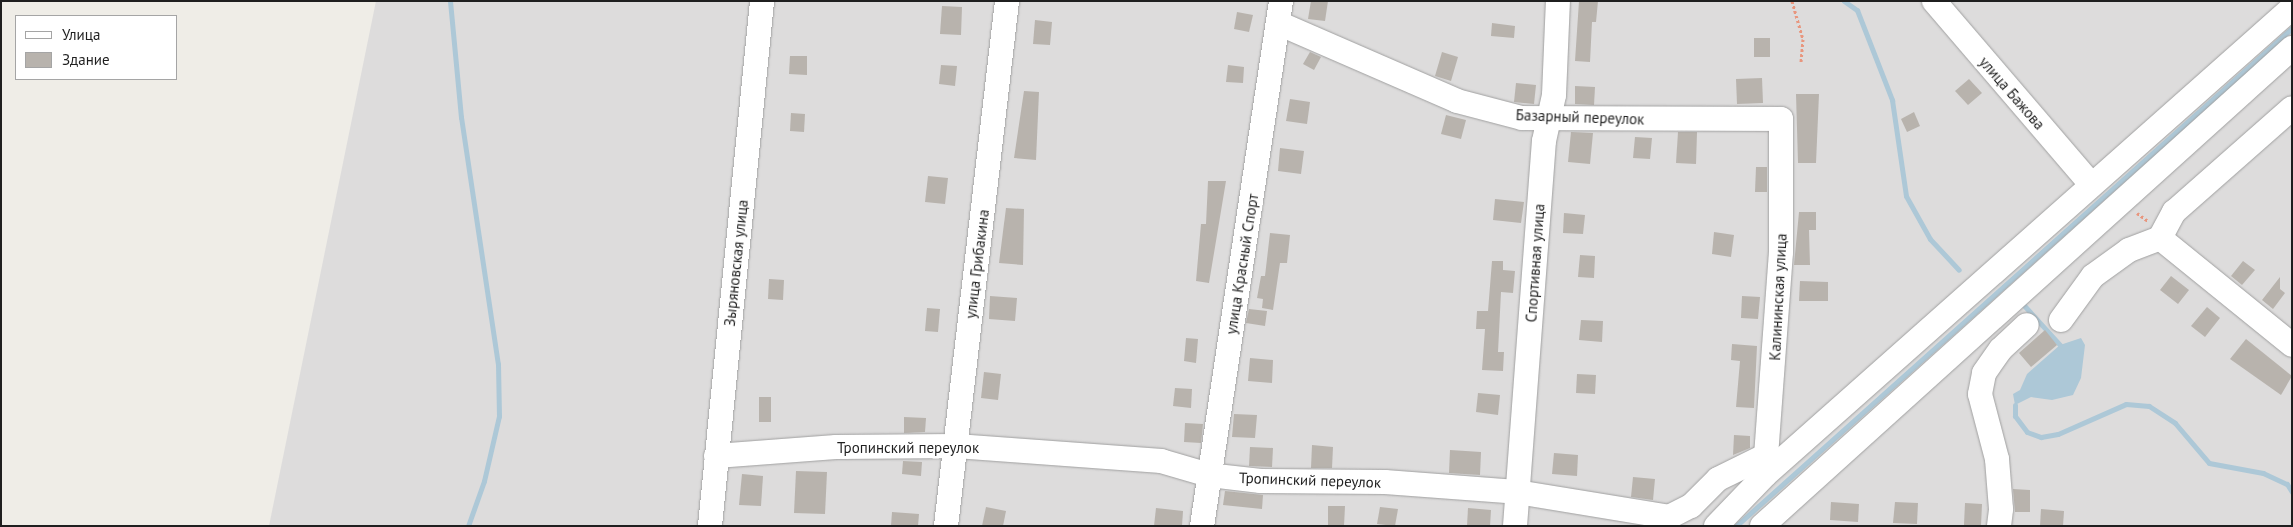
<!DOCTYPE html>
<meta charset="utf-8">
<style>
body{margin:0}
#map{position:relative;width:2293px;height:527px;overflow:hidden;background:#efede7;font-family:"PT Sans",sans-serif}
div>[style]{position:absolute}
.residential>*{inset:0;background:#dddcdc}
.water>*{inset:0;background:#adc8d7}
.stream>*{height:5px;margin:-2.5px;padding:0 2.5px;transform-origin:2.5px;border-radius:2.5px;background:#adc8d7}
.building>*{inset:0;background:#b8b3ad}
.path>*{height:3px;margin-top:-1.5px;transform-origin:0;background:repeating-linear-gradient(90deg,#e8967e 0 2.5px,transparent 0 5px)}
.roads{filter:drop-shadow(0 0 1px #a0a0a0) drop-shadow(0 0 1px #a0a0a0)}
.minor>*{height:24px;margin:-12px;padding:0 12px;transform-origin:12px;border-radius:12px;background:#fff}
span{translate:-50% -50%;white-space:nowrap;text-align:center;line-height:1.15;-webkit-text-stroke:5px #fff;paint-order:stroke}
.street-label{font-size:15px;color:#1f1f1f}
.frame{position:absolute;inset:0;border:2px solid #1f1f1f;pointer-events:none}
.legend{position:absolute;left:15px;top:15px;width:162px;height:65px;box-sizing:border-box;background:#fff;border:1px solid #a5a5a5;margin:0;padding:6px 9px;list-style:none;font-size:15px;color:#1f1f1f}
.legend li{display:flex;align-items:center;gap:10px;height:25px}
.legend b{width:25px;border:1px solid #a5a5a5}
</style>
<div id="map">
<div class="residential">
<i style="clip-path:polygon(376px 1px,2292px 1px,2292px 526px,269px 526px)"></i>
</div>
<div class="water">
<i style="clip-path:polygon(2081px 338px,2085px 345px,2081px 378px,2073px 395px,2052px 400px,2031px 397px,2015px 405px,2013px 394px,2020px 390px,2027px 374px,2060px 345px)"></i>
</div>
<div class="stream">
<i style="left:450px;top:1px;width:117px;rotate:84.6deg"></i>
<i style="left:461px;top:117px;width:250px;rotate:81.5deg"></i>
<i style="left:498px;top:364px;width:52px;rotate:88.9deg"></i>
<i style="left:499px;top:416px;width:67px;rotate:103deg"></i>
<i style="left:484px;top:481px;width:48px;rotate:109.6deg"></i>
<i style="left:1844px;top:1px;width:16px;rotate:35deg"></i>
<i style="left:1857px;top:10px;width:97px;rotate:68.7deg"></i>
<i style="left:1892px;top:100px;width:97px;rotate:81.7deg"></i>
<i style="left:1906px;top:196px;width:49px;rotate:60.8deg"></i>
<i style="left:1930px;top:239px;width:42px;rotate:46.9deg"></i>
<i style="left:2020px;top:301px;width:59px;rotate:47.7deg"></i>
<i style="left:2015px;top:405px;width:11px;rotate:90deg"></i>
<i style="left:2015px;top:416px;width:20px;rotate:53deg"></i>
<i style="left:2027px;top:432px;width:15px;rotate:20deg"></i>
<i style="left:2041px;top:437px;width:17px;rotate:-10deg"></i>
<i style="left:2058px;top:434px;width:74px;rotate:-23.8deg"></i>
<i style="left:2126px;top:404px;width:23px;rotate:5deg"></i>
<i style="left:2149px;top:406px;width:31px;rotate:33deg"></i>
<i style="left:2175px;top:423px;width:52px;rotate:49.6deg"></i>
<i style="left:2209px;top:463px;width:55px;rotate:10.5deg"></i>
<i style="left:2263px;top:473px;width:26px;rotate:25deg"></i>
<i style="left:2287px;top:484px;width:9px;rotate:58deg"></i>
<i style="left:1736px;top:526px;width:746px;rotate:-41.85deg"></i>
</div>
<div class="building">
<i style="clip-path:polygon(1311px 1px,1328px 1px,1325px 21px,1308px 19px)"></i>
<i style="clip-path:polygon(1579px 1px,1598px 1px,1596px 22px,1592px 22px,1590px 62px,1575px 61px)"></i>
<i style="clip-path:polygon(942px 6px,962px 7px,961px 35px,940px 34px)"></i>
<i style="clip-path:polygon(1237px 12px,1253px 15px,1249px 32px,1234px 29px)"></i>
<i style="clip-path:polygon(1035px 20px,1052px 22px,1050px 45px,1033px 44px)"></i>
<i style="clip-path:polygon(1492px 23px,1515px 26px,1514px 38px,1491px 36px)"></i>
<i style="clip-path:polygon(1754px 38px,1770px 38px,1770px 57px,1754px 57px)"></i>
<i style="clip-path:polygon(1310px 52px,1321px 57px,1314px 70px,1303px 64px)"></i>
<i style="clip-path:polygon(1442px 52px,1458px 57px,1451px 81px,1435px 76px)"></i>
<i style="clip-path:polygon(790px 56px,807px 56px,807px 75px,789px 74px)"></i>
<i style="clip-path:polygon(941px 65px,957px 66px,955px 86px,939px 84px)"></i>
<i style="clip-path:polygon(1228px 65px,1244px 67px,1243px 83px,1226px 82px)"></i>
<i style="clip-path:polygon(1762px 78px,1763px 103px,1737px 104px,1736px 79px)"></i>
<i style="clip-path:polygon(1969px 79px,1982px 93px,1968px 105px,1955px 91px)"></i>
<i style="clip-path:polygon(1516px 83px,1536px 85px,1534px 104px,1514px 102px)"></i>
<i style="clip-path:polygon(1575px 86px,1595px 87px,1594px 105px,1575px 104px)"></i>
<i style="clip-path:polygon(1024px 91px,1039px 92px,1036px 160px,1014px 158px)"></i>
<i style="clip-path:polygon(1796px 94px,1819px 94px,1816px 163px,1798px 163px)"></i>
<i style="clip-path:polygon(1290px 99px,1310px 102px,1307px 124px,1286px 121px)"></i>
<i style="clip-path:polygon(1914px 112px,1920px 126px,1907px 132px,1901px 119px)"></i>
<i style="clip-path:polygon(791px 113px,805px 114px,804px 132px,790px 131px)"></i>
<i style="clip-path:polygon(1446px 115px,1466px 120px,1461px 139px,1441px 134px)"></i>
<i style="clip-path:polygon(1571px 132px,1593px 133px,1590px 164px,1568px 162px)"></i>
<i style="clip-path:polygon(1678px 132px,1697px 132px,1696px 164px,1676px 163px)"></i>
<i style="clip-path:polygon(1635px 137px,1652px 138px,1650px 159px,1633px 158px)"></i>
<i style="clip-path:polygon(1280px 148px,1304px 151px,1301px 174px,1278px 171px)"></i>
<i style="clip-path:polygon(1756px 167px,1767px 167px,1767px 192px,1755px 192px)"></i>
<i style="clip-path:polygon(928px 176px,948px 178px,945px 204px,925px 202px)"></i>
<i style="clip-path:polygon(1208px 181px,1226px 181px,1209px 283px,1196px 281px,1201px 224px,1206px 224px)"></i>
<i style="clip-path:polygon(1495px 199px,1524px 202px,1521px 223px,1493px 220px)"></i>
<i style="clip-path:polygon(1006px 208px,1024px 209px,1023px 265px,999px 263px)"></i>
<i style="clip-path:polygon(1799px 212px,1816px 212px,1816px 230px,1809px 230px,1810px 265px,1794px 265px)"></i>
<i style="clip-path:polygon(1564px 213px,1585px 215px,1583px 234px,1563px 233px)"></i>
<i style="clip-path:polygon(1714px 232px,1734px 235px,1731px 257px,1712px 254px)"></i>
<i style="clip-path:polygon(1270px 233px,1290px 235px,1287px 263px,1280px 263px,1273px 310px,1262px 308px,1263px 299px,1257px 298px,1261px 276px,1265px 276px)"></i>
<i style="clip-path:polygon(1580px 255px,1595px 256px,1594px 278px,1578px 277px)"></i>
<i style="clip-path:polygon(1492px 261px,1503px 261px,1503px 270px,1515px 271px,1513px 293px,1501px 292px,1498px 352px,1504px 352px,1503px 371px,1482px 370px,1485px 329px,1476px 329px,1477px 311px,1488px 311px)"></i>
<i style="clip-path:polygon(2243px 261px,2255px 270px,2242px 285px,2231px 276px)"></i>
<i style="clip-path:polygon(2171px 276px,2189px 290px,2178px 304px,2160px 290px)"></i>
<i style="clip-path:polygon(2280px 277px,2280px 289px,2285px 293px,2273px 309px,2262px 300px)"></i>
<i style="clip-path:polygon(769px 279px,784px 280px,783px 300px,768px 299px)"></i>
<i style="clip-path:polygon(1800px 281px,1828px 282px,1828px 301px,1799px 301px)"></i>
<i style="clip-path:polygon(990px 296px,1017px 298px,1015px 321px,989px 319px)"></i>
<i style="clip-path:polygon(1742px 296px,1760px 297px,1758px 319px,1741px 318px)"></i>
<i style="clip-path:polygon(2207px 307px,2220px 318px,2205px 337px,2191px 326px)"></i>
<i style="clip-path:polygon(927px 308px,940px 309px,938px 332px,925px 331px)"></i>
<i style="clip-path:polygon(1249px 309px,1267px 311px,1265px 326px,1246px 323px)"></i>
<i style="clip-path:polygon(1581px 320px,1603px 321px,1602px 342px,1579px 340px)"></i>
<i style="clip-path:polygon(2045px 330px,2057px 345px,2031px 367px,2019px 353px)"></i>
<i style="clip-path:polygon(1186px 338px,1198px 339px,1196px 363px,1184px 361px)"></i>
<i style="clip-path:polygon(2246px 339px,2292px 376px,2281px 395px,2230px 359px)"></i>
<i style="clip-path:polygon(1732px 344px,1757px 346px,1754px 408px,1736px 407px,1740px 361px,1731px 360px)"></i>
<i style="clip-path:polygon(1250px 358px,1273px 360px,1272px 383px,1248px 381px)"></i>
<i style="clip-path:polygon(984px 372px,1001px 374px,998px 400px,981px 398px)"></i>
<i style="clip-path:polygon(1577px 374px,1596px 375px,1595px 394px,1576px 393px)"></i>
<i style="clip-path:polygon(1175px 388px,1192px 389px,1191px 408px,1173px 406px)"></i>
<i style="clip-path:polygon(1478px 393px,1500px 395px,1498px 415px,1476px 412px)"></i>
<i style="clip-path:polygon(759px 397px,771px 397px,771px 422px,759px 422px)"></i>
<i style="clip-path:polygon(1234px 414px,1257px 415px,1255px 438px,1232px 437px)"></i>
<i style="clip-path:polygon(904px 417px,926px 418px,925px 432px,904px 433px)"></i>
<i style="clip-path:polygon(1185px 423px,1203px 424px,1201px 443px,1184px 442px)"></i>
<i style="clip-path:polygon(1734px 435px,1750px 436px,1750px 448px,1733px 455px)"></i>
<i style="clip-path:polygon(1312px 445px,1333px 447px,1332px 468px,1311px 468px)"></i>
<i style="clip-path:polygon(1250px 447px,1273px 448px,1272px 467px,1249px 466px)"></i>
<i style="clip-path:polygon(1450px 450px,1481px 452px,1480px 475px,1449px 473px)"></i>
<i style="clip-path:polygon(1554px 453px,1578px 455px,1577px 476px,1552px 474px)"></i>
<i style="clip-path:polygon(903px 461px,922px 462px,921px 476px,902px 474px)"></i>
<i style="clip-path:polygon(796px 471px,827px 472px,825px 514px,794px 513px)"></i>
<i style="clip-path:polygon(742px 474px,763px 476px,761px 506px,739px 505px)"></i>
<i style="clip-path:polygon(1633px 477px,1655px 479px,1653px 500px,1631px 497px)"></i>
<i style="clip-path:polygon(2013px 489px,2030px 490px,2030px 512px,2015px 512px)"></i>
<i style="clip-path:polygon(1225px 491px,1263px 495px,1262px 509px,1223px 505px)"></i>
<i style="clip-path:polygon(1831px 502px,1859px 504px,1858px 522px,1830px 520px)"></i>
<i style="clip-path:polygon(1895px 502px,1918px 503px,1917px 524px,1893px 523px)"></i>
<i style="clip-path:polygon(1965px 503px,1982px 504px,1981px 526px,1964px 525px)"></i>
<i style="clip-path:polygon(1328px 506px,1345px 506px,1344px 526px,1328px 526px)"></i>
<i style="clip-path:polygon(986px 507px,1006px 511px,1003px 526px,982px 526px)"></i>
<i style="clip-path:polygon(1380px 507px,1398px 509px,1395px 526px,1377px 524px)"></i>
<i style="clip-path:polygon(1156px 508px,1183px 511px,1182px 526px,1154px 526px)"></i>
<i style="clip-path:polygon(1468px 508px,1491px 510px,1490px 526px,1467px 526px)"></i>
<i style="clip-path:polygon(2041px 509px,2064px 511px,2063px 526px,2040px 526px)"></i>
<i style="clip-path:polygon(892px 512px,919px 514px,918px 526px,891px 526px)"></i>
</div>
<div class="path">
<i style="left:1792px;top:1px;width:40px;rotate:74deg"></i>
<i style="left:1803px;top:39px;width:23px;rotate:95deg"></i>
<i style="left:2137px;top:213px;width:14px;rotate:36deg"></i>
</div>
<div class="roads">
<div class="minor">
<i style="left:1934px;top:1px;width:241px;rotate:49.4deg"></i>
<i style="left:1278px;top:23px;width:195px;rotate:23.5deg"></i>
<i style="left:1457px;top:101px;width:67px;rotate:14.7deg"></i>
<i style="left:1522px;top:118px;width:259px;rotate:0.2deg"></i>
<i style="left:1781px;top:119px;width:133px;rotate:90deg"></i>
<i style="left:1781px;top:252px;width:220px;rotate:94.2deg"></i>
<i style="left:2160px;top:238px;width:30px;rotate:-62deg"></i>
<i style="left:2174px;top:212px;width:157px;rotate:-41.4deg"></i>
<i style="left:2160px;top:238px;width:170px;rotate:39deg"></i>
<i style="left:2061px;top:320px;width:54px;rotate:-54deg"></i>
<i style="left:2093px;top:276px;width:44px;rotate:-35.8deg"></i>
<i style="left:2129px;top:250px;width:33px;rotate:-21deg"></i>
<i style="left:716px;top:456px;width:120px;rotate:-4.3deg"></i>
<i style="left:836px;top:447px;width:120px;rotate:-0.5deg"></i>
<i style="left:956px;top:446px;width:206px;rotate:4.2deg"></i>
<i style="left:1161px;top:461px;width:50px;rotate:16.3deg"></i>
<i style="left:1209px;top:475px;width:52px;rotate:6.6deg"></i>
<i style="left:1261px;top:481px;width:124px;rotate:0.5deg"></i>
<i style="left:1385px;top:482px;width:132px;rotate:4.3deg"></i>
<i style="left:1517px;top:492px;width:154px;rotate:9.3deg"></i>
<i style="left:1669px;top:517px;width:25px;rotate:-27deg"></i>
<i style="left:1691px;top:506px;width:38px;rotate:-45deg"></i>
<i style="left:1718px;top:479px;width:52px;rotate:-26.1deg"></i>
<i style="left:710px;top:526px;width:528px;rotate:-84.34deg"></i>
<i style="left:946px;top:526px;width:529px;rotate:-83.37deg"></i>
<i style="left:1202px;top:526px;width:531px;rotate:-81.44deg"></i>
<i style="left:1515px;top:526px;width:386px;rotate:-85.7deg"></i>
<i style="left:1544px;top:141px;width:47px;rotate:-77.7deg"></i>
<i style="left:1554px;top:95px;width:94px;rotate:-87.6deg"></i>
<i style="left:1716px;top:526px;width:71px;rotate:-46.1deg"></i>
<i style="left:1765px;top:475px;width:704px;rotate:-41.55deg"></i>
<i style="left:1762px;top:526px;width:714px;rotate:-42.05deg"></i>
<i style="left:1999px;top:526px;width:17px;rotate:-83deg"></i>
<i style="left:2001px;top:509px;width:50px;rotate:-94.6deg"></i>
<i style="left:1997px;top:459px;width:67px;rotate:-104.7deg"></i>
<i style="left:1980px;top:394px;width:21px;rotate:-79deg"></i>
<i style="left:1984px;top:373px;width:29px;rotate:-55deg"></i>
<i style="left:2001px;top:349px;width:35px;rotate:-43deg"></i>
</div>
</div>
<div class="street-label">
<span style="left:2012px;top:93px;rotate:49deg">улица Бажова</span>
<span style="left:1580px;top:117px;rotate:2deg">Базарный переулок</span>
<span style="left:736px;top:263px;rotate:-84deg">Зыряновская улица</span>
<span style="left:1535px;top:263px;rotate:-86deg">Спортивная улица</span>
<span style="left:977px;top:264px;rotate:-83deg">улица Грибакина</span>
<span style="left:1242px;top:264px;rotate:-81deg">улица Красный Спорт</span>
<span style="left:1778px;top:297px;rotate:-87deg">Калининская улица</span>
<span style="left:908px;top:448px">Тропинский переулок</span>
<span style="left:1310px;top:480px;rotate:2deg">Тропинский переулок</span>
</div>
<div class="frame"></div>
<ul class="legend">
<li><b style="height:6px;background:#fff"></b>Улица</li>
<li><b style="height:14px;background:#b8b3ad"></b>Здание</li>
</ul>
</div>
